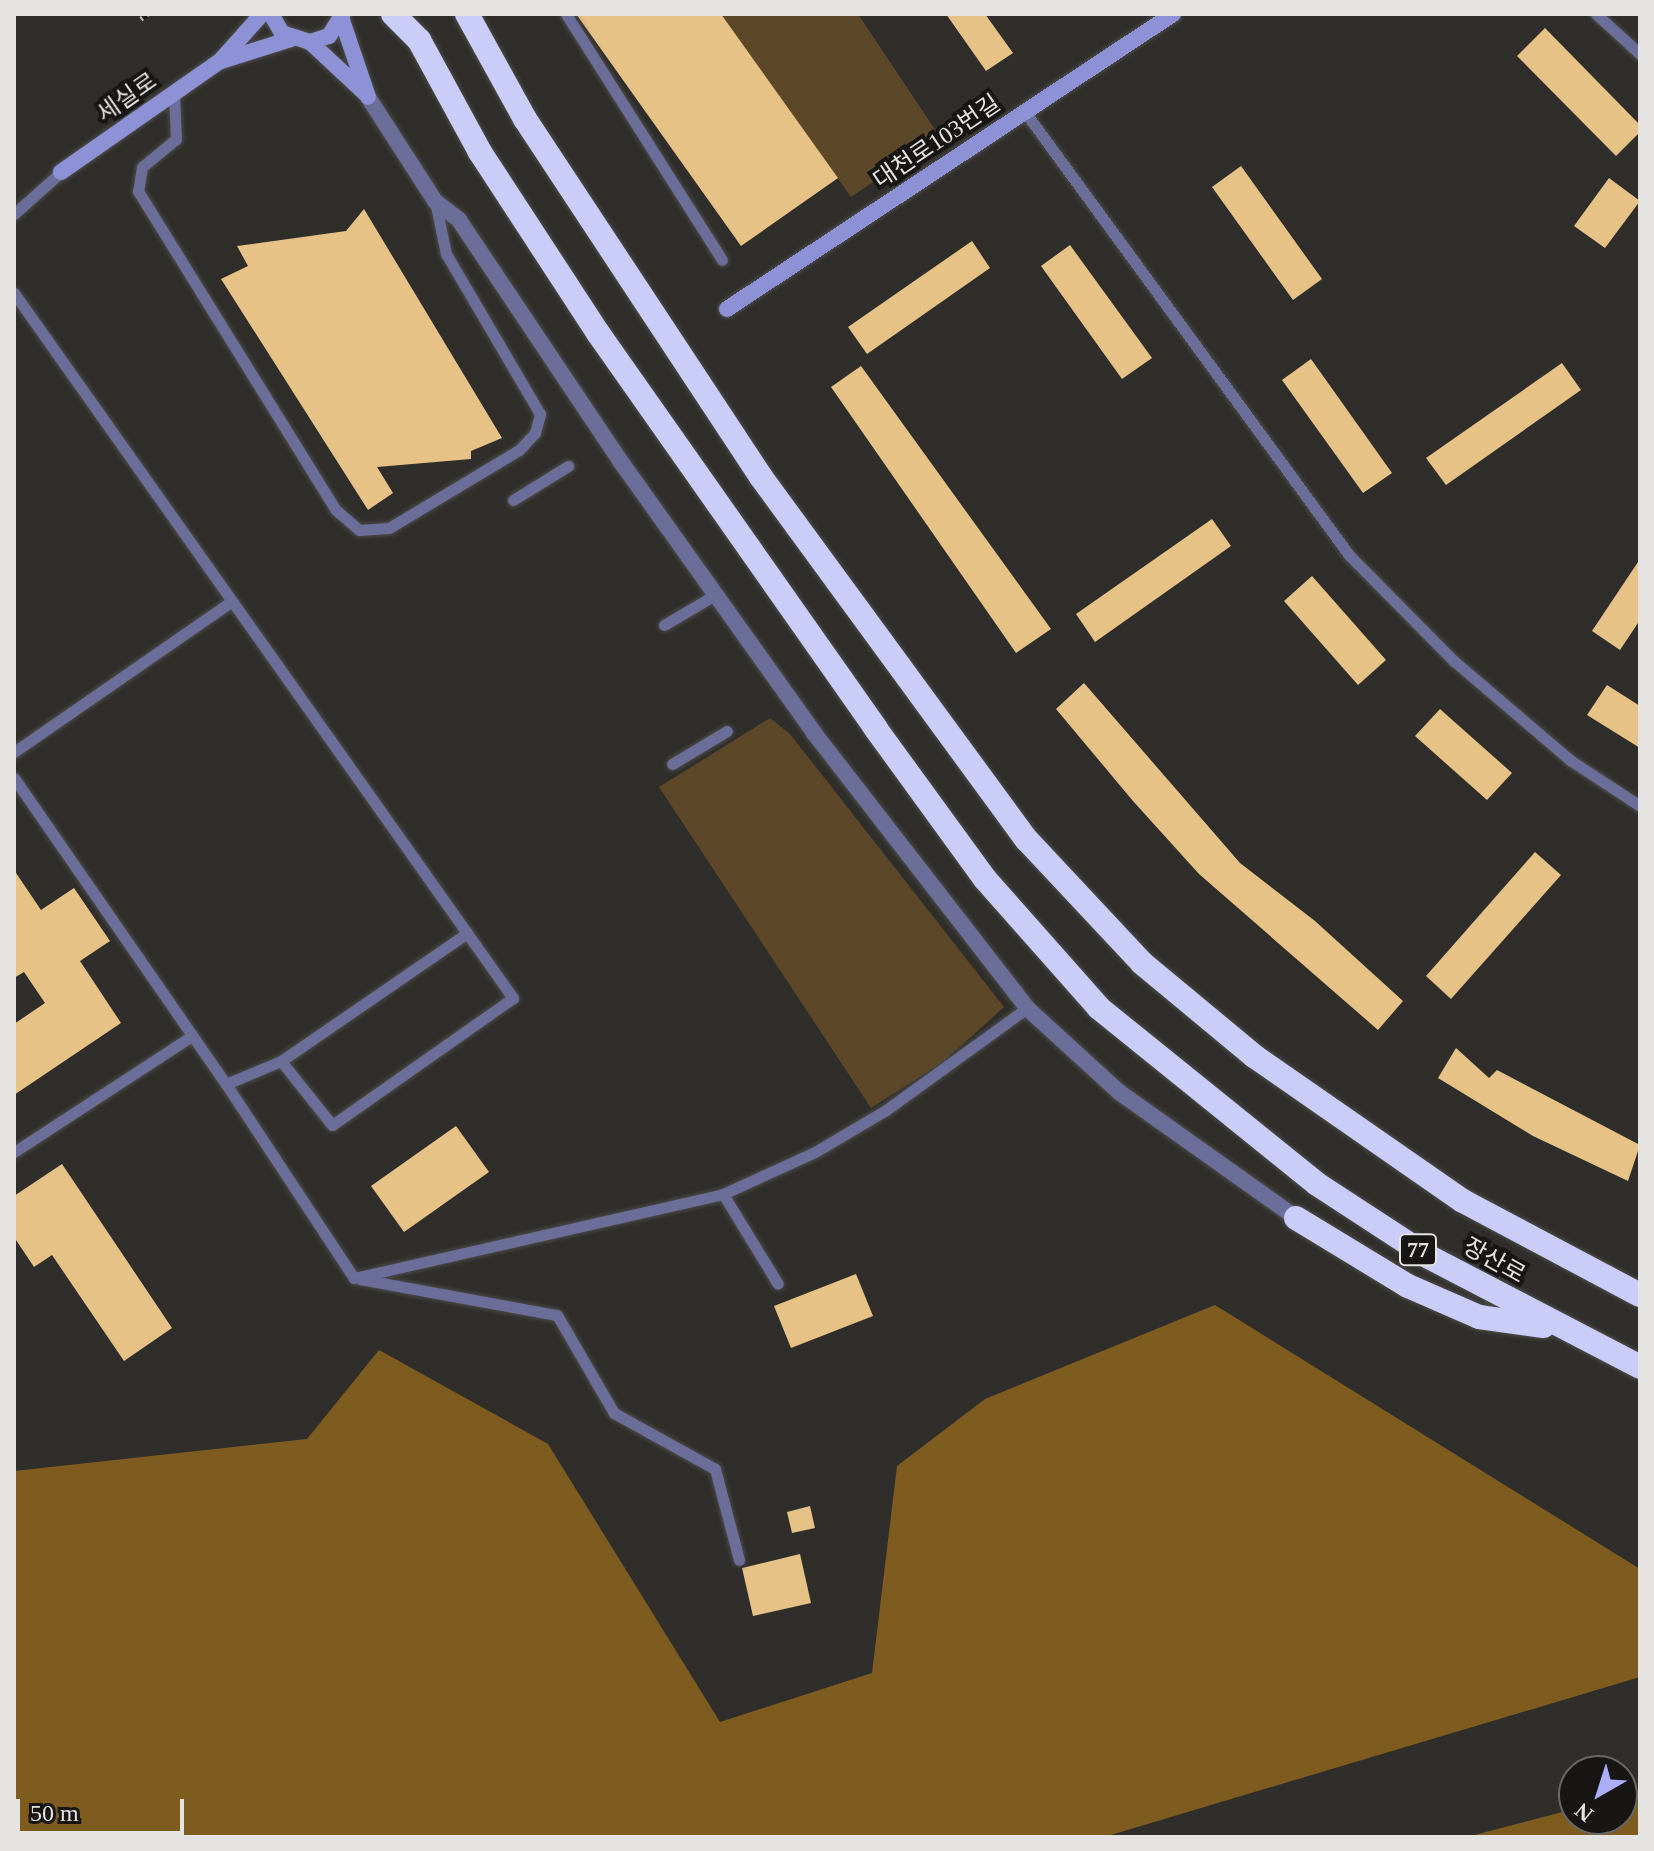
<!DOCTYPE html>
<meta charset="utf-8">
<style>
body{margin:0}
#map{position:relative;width:1654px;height:1851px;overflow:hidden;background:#2f2e2b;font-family:"Times New Roman","Noto Sans KR",serif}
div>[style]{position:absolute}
.green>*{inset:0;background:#5c4828}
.forest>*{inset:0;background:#7e5c20}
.building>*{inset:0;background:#e7c286}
.roads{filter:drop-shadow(0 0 2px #4c4b48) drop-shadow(0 0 2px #4c4b48)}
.lane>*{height:11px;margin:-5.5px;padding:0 5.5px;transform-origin:5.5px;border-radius:5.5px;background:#6b6e98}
.street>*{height:16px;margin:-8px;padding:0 8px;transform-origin:8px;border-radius:8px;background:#6b6e98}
.secondary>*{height:16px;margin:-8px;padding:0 8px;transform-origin:8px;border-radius:8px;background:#8d91d5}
.highway>*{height:24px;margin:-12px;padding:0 12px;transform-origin:12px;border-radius:12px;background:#c9cdf7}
.rail>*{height:9px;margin-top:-4.5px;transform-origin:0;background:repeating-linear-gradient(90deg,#171615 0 18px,#bcbbba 0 36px);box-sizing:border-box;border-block:2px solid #bcbbba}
span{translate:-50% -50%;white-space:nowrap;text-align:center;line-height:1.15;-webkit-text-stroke:8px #171615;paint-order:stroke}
.shield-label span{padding:2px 6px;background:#171615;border:2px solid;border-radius:6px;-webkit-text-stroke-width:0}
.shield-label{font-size:22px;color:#e4e3e2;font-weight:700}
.street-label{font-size:24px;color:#e4e3e2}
.frame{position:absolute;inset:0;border:16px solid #e4e3e2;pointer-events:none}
.north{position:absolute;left:1558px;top:1755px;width:80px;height:80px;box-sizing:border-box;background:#171615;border:2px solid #696867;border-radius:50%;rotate:219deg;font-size:22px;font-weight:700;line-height:32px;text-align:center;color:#e4e3e2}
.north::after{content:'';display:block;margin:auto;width:28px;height:36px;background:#abaffb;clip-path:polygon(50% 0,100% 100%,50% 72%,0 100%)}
.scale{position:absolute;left:16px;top:1799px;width:168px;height:36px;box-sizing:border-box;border:4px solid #e4e3e2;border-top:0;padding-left:10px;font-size:24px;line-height:28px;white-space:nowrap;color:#e4e3e2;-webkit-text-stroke:6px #171615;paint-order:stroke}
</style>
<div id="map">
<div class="green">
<i style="clip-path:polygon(721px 14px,858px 14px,940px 137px,851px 197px)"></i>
<i style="clip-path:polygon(770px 718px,790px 734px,1004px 1007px,942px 1063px,871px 1108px,659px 787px)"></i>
</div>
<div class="forest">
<i style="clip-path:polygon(1215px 1305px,1640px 1569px,1640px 1677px,1104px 1837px,14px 1837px,14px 1471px,307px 1439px,379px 1350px,548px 1444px,720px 1722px,872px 1673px,897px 1466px,985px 1399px)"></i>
<i style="clip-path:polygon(1640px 1792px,1640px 1837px,1467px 1837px,1574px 1809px,1574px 1819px,1622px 1819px,1622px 1797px)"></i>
</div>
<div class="building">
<i style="clip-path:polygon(576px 14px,721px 14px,838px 178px,741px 246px)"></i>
<i style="clip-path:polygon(946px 14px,985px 14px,1013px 53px,986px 71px)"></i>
<i style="clip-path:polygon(1545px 28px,1640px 125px,1640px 132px,1616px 156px,1517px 56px)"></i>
<i style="clip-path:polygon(1241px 166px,1322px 279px,1293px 300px,1212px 187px)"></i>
<i style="clip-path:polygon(1609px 178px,1640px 201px,1605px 248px,1574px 226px)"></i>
<i style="clip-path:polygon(364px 209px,502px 438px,471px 451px,471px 459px,377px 467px,393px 493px,368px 510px,221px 279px,248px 266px,237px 246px,346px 231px)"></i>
<i style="clip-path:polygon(972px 241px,990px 268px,867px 354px,848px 327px)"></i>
<i style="clip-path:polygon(1070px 245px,1152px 358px,1122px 379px,1041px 266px)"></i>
<i style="clip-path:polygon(1311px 359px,1392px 473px,1363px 493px,1282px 380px)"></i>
<i style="clip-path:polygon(1562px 363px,1581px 390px,1446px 485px,1426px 458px)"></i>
<i style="clip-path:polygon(861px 366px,1051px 629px,1016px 653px,831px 387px)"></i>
<i style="clip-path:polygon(1212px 519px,1231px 546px,1095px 642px,1076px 614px)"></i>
<i style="clip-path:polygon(1640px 559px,1640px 620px,1620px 650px,1592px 631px)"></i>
<i style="clip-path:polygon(1312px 576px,1386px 660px,1358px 685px,1284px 601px)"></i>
<i style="clip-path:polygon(1084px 683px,1240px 863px,1315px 921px,1403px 1001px,1378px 1030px,1199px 874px,1133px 801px,1056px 709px)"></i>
<i style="clip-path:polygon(1607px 685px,1640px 706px,1640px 748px,1587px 715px)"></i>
<i style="clip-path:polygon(1440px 709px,1512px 773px,1487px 800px,1415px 736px)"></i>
<i style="clip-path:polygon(1535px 852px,1561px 875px,1451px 999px,1426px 976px)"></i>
<i style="clip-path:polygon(14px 870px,41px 910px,74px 888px,110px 941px,80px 961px,121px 1023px,14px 1095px,14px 1024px,45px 1003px,24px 972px,14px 978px)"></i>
<i style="clip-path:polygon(1456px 1048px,1489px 1078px,1497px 1070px,1640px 1145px,1628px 1181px,1533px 1136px,1438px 1078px)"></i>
<i style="clip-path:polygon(456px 1126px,489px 1172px,404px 1232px,371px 1186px)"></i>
<i style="clip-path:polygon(62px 1164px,172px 1328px,124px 1361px,52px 1255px,34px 1267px,14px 1237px,14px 1196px)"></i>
<i style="clip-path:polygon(856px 1274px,873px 1316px,791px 1348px,774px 1306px)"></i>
<i style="clip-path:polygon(810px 1506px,815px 1528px,792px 1533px,787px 1512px)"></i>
<i style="clip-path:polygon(800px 1554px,811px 1603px,753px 1616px,742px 1568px)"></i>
</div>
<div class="roads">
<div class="lane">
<i style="left:566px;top:14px;width:291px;rotate:57.6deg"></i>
<i style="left:1596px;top:14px;width:59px;rotate:42.3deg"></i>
<i style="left:174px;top:94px;width:45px;rotate:87.5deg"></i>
<i style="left:176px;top:139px;width:44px;rotate:140.5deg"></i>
<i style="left:142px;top:167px;width:24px;rotate:99deg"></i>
<i style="left:138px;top:191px;width:375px;rotate:58.2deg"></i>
<i style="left:336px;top:510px;width:30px;rotate:41deg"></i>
<i style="left:359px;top:530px;width:30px;rotate:-4deg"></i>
<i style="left:389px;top:528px;width:152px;rotate:-31deg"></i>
<i style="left:519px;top:450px;width:23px;rotate:-47deg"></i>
<i style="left:535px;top:433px;width:20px;rotate:-75deg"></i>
<i style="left:540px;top:414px;width:186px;rotate:-120.4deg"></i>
<i style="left:446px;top:254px;width:54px;rotate:-101.7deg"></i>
<i style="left:1025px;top:112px;width:549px;rotate:53.82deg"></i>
<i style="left:1349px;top:555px;width:149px;rotate:45.3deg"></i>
<i style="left:1454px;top:661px;width:153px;rotate:40.5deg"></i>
<i style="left:1570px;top:760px;width:84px;rotate:33.3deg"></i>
<i style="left:14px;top:214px;width:63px;rotate:-41.8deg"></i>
<i style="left:14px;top:293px;width:864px;rotate:54.71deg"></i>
<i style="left:513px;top:998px;width:221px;rotate:144.9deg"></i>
<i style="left:332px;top:1125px;width:82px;rotate:-128.6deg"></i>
<i style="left:281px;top:1061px;width:60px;rotate:157.3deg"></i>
<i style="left:226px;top:1084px;width:232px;rotate:56.6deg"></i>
<i style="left:354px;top:1278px;width:378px;rotate:-12.8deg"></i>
<i style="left:723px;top:1194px;width:105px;rotate:58.6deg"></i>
<i style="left:513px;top:500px;width:65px;rotate:-31.7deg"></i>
<i style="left:664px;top:625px;width:59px;rotate:-30.5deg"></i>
<i style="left:14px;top:752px;width:265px;rotate:-34.7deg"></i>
<i style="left:672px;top:764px;width:64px;rotate:-31deg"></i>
<i style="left:14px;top:778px;width:372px;rotate:55.3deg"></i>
<i style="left:281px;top:1061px;width:226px;rotate:-34.5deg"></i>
<i style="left:14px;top:1152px;width:212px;rotate:-33.1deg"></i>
<i style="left:723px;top:1194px;width:101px;rotate:-24.5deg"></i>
<i style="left:815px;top:1152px;width:82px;rotate:-30.6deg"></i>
<i style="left:886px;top:1110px;width:174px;rotate:-35.9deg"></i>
<i style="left:360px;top:1279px;width:200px;rotate:10.4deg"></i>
<i style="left:557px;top:1315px;width:113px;rotate:59.8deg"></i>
<i style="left:614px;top:1413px;width:115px;rotate:29deg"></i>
<i style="left:715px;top:1469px;width:94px;rotate:75.2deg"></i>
</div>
<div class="street">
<i style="left:368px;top:97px;width:124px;rotate:57.2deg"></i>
<i style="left:435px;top:201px;width:31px;rotate:38deg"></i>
<i style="left:459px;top:220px;width:291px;rotate:56.2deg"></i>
<i style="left:621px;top:462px;width:333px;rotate:54.5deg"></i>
<i style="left:814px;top:733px;width:348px;rotate:52.2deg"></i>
<i style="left:1027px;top:1008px;width:125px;rotate:42.4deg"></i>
<i style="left:1119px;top:1092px;width:217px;rotate:35.4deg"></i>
</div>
<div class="secondary">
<i style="left:271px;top:14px;width:22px;rotate:60deg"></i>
<i style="left:282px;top:33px;width:29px;rotate:18deg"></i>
<i style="left:310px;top:42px;width:20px;rotate:-18deg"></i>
<i style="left:329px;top:36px;width:26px;rotate:-58deg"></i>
<i style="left:342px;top:20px;width:81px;rotate:71.3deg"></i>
<i style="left:310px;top:42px;width:78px;rotate:42.9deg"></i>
<i style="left:221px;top:61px;width:73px;rotate:-17.4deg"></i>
<i style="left:61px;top:172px;width:194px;rotate:-34.9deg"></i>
<i style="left:220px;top:61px;width:63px;rotate:-48.2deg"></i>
<i style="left:727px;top:309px;width:535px;rotate:-33.48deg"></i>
</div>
<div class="highway">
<i style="left:393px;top:14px;width:37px;rotate:45deg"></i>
<i style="left:419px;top:40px;width:128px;rotate:61.4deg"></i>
<i style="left:480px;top:152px;width:216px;rotate:56.9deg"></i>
<i style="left:598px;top:333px;width:484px;rotate:54.9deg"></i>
<i style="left:876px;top:729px;width:185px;rotate:54deg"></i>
<i style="left:985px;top:879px;width:172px;rotate:48.5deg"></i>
<i style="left:1099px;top:1008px;width:280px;rotate:38.9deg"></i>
<i style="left:1317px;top:1184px;width:134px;rotate:33.1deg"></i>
<i style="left:1429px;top:1257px;width:238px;rotate:27.5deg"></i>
<i style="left:467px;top:14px;width:120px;rotate:61.1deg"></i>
<i style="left:525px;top:119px;width:429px;rotate:56.6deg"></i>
<i style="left:761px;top:477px;width:450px;rotate:53.8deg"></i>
<i style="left:1027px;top:840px;width:168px;rotate:46.9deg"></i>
<i style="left:1142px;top:963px;width:146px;rotate:39.7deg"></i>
<i style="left:1254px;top:1056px;width:254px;rotate:34.8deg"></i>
<i style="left:1463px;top:1201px;width:200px;rotate:28deg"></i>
<i style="left:1296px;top:1218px;width:131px;rotate:31.3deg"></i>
<i style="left:1408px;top:1286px;width:77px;rotate:23.6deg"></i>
<i style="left:1479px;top:1317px;width:65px;rotate:8deg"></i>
</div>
</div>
<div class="rail">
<i style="left:143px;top:14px;width:5px;rotate:53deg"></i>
</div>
<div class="shield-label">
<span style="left:1418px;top:1250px">77</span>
</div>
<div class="street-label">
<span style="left:127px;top:98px;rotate:-35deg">세실로</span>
<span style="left:937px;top:142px;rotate:-34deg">대천로103번길</span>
<span style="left:1494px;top:1261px;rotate:29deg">장산로</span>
</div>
<div class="frame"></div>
<div class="north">N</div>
<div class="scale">50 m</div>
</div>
